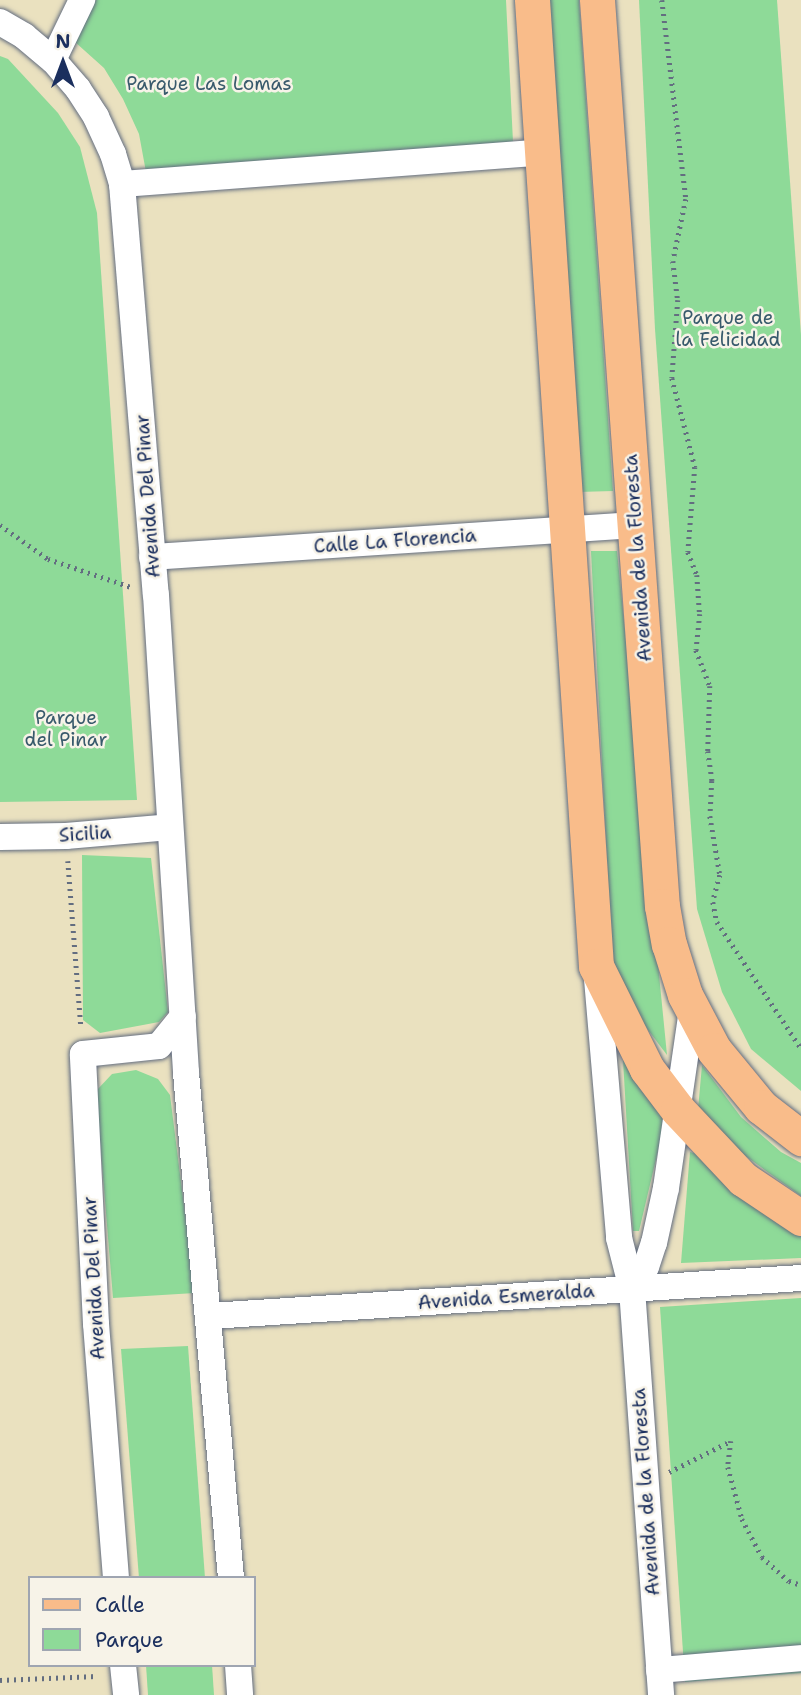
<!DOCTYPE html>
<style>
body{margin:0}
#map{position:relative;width:801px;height:1695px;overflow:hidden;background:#eae1bf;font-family:"Shantell Sans",sans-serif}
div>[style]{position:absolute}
.green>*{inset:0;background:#8eda98}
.path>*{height:4.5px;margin-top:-2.25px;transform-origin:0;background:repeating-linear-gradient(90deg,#636d80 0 2px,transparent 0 7px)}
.roads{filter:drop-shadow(0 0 2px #636d80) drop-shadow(0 0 2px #636d80)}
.minor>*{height:26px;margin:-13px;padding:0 13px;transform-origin:13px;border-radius:13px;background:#fff}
.major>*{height:35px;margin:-17.5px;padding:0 17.5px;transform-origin:17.5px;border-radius:17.5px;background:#f9bc8a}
span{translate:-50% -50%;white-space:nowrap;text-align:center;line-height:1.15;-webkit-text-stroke:5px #f7f3e8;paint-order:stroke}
.park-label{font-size:19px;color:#385a6c}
.street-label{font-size:19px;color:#1b2f5e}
.legend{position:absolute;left:28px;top:1576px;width:228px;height:91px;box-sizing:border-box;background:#f7f3e8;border:2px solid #9fa5b1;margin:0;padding:9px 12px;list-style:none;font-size:21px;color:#1b2f5e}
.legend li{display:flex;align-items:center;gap:14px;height:35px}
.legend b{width:35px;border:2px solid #9fa5b1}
.north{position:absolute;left:28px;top:28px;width:70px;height:70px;-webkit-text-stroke:5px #f7f3e8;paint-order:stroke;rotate:0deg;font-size:19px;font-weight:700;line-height:28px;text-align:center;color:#1b2f5e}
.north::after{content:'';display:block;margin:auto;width:24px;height:32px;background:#1b2f5e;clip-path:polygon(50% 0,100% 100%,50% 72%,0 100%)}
</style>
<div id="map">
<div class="green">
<i style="clip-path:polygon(96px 0,506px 0,513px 142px,146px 172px,139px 134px,123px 99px,104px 68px,75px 42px)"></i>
<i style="clip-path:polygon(547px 0,579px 0,613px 491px,578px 492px)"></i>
<i style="clip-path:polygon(639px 0,777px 0,801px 335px,801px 1091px,751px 1049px,722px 992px,697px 909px,655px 329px)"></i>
<i style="clip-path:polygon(0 56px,8px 59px,58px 113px,80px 147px,97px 213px,137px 800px,0 802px)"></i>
<i style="clip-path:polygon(591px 551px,617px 551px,667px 1055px,633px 1010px,612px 957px)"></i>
<i style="clip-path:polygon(82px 855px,151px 858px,168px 1012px,159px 1022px,100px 1033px,83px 1020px)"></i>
<i style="clip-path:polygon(623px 1060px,667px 1113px,639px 1231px,633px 1231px)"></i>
<i style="clip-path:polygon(702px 1065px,741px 1117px,781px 1152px,801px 1163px,801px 1196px,697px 1121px)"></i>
<i style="clip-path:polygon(136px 1070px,158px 1079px,170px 1095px,195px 1293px,113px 1298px,96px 1091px,112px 1074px)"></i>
<i style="clip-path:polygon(690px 1152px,701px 1155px,801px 1231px,801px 1258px,681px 1263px)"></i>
<i style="clip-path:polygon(801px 1298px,801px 1673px,685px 1682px,660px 1307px)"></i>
<i style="clip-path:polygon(188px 1346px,205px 1578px,139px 1578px,121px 1349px)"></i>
<i style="clip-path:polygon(146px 1665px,212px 1665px,214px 1695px,148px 1695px)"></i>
</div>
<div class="path">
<i style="left:662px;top:0;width:200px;rotate:83.1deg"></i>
<i style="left:686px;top:199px;width:63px;rotate:101.8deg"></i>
<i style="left:673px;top:261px;width:39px;rotate:83deg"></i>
<i style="left:678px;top:300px;width:78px;rotate:94.4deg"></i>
<i style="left:672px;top:378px;width:92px;rotate:75.5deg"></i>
<i style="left:695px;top:467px;width:85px;rotate:94.7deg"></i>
<i style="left:688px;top:552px;width:25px;rotate:69deg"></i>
<i style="left:697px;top:575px;width:39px;rotate:86deg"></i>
<i style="left:700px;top:614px;width:36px;rotate:96deg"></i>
<i style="left:696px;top:650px;width:39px;rotate:69deg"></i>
<i style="left:710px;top:686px;width:65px;rotate:91.8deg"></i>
<i style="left:708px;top:751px;width:30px;rotate:82deg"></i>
<i style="left:712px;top:781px;width:35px;rotate:93deg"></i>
<i style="left:710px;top:816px;width:60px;rotate:80.4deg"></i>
<i style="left:720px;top:875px;width:28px;rotate:105deg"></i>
<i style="left:713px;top:902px;width:20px;rotate:79deg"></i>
<i style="left:717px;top:922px;width:151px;rotate:56.3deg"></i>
<i style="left:0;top:525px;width:59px;rotate:35.3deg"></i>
<i style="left:48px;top:559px;width:88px;rotate:18.6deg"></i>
<i style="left:68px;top:861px;width:167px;rotate:85.5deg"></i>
<i style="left:669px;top:1472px;width:69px;rotate:-26.6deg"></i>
<i style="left:731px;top:1441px;width:26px;rotate:97deg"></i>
<i style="left:728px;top:1467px;width:54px;rotate:74.9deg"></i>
<i style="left:742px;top:1519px;width:43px;rotate:62.2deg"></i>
<i style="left:762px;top:1557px;width:36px;rotate:42deg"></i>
<i style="left:789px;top:1581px;width:13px;rotate:18deg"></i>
<i style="left:0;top:1680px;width:97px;rotate:-2.4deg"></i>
</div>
<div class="roads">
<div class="minor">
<i style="left:0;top:22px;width:28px;rotate:30deg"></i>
<i style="left:24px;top:36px;width:38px;rotate:40deg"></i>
<i style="left:53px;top:60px;width:38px;rotate:49deg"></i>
<i style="left:78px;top:89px;width:33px;rotate:57deg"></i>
<i style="left:96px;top:117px;width:41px;rotate:65.3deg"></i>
<i style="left:113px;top:154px;width:31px;rotate:73deg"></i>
<i style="left:122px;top:184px;width:412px;rotate:85.3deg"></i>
<i style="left:156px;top:595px;width:479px;rotate:86.4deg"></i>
<i style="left:186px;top:1073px;width:507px;rotate:84.91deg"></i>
<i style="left:53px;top:60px;width:67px;rotate:-64.2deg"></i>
<i style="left:122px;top:184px;width:423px;rotate:-4.3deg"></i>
<i style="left:152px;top:557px;width:486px;rotate:-3.8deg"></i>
<i style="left:0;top:837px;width:66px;rotate:-0.9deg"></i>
<i style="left:66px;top:836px;width:104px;rotate:-4.9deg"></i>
<i style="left:597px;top:979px;width:260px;rotate:85.1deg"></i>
<i style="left:619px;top:1238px;width:53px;rotate:75.7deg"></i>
<i style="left:632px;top:1289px;width:407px;rotate:85.9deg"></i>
<i style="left:632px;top:1289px;width:26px;rotate:-58deg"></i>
<i style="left:646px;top:1267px;width:25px;rotate:-72deg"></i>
<i style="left:654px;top:1243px;width:56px;rotate:-77.7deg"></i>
<i style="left:666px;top:1188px;width:180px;rotate:-81.7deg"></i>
<i style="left:210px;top:1316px;width:592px;rotate:-3.68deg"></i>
<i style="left:116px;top:1578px;width:255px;rotate:-94.5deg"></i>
<i style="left:96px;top:1324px;width:270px;rotate:-92.8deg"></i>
<i style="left:83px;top:1054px;width:76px;rotate:-6deg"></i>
<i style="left:159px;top:1046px;width:38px;rotate:-51deg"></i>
<i style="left:123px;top:1665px;width:30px;rotate:84deg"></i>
<i style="left:238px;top:1665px;width:30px;rotate:86deg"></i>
<i style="left:659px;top:1670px;width:143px;rotate:-4.8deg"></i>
</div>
<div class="major">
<i style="left:532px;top:0;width:968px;rotate:86.21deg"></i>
<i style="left:596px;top:966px;width:115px;rotate:63.7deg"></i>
<i style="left:647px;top:1069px;width:51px;rotate:52.9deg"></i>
<i style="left:678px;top:1110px;width:95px;rotate:46.7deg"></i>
<i style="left:743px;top:1179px;width:70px;rotate:33.9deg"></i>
<i style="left:597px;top:0;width:908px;rotate:85.9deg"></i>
<i style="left:662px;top:906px;width:39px;rotate:80deg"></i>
<i style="left:669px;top:944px;width:53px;rotate:72.6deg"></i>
<i style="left:685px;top:995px;width:62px;rotate:62.2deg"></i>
<i style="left:714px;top:1050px;width:74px;rotate:50.5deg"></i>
<i style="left:761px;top:1107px;width:51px;rotate:37.8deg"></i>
</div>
</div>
<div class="park-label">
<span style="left:209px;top:84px">Parque Las Lomas</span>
<span style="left:728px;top:329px">Parque de<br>la Felicidad</span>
<span style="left:66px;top:729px">Parque<br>del Pinar</span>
</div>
<div class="street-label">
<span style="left:148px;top:496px;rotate:-94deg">Avenida Del Pinar</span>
<span style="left:395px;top:541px;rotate:-4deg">Calle La Florencia</span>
<span style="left:638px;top:558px;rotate:-94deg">Avenida de la Floresta</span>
<span style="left:85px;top:834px;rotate:-4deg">Sicilia</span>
<span style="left:94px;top:1278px;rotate:-93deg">Avenida Del Pinar</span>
<span style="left:506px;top:1297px;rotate:-4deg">Avenida Esmeralda</span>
<span style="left:646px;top:1492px;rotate:-94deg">Avenida de la Floresta</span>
</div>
<ul class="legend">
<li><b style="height:9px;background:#f9bc8a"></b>Calle</li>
<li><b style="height:19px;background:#8eda98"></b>Parque</li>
</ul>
<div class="north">N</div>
</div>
